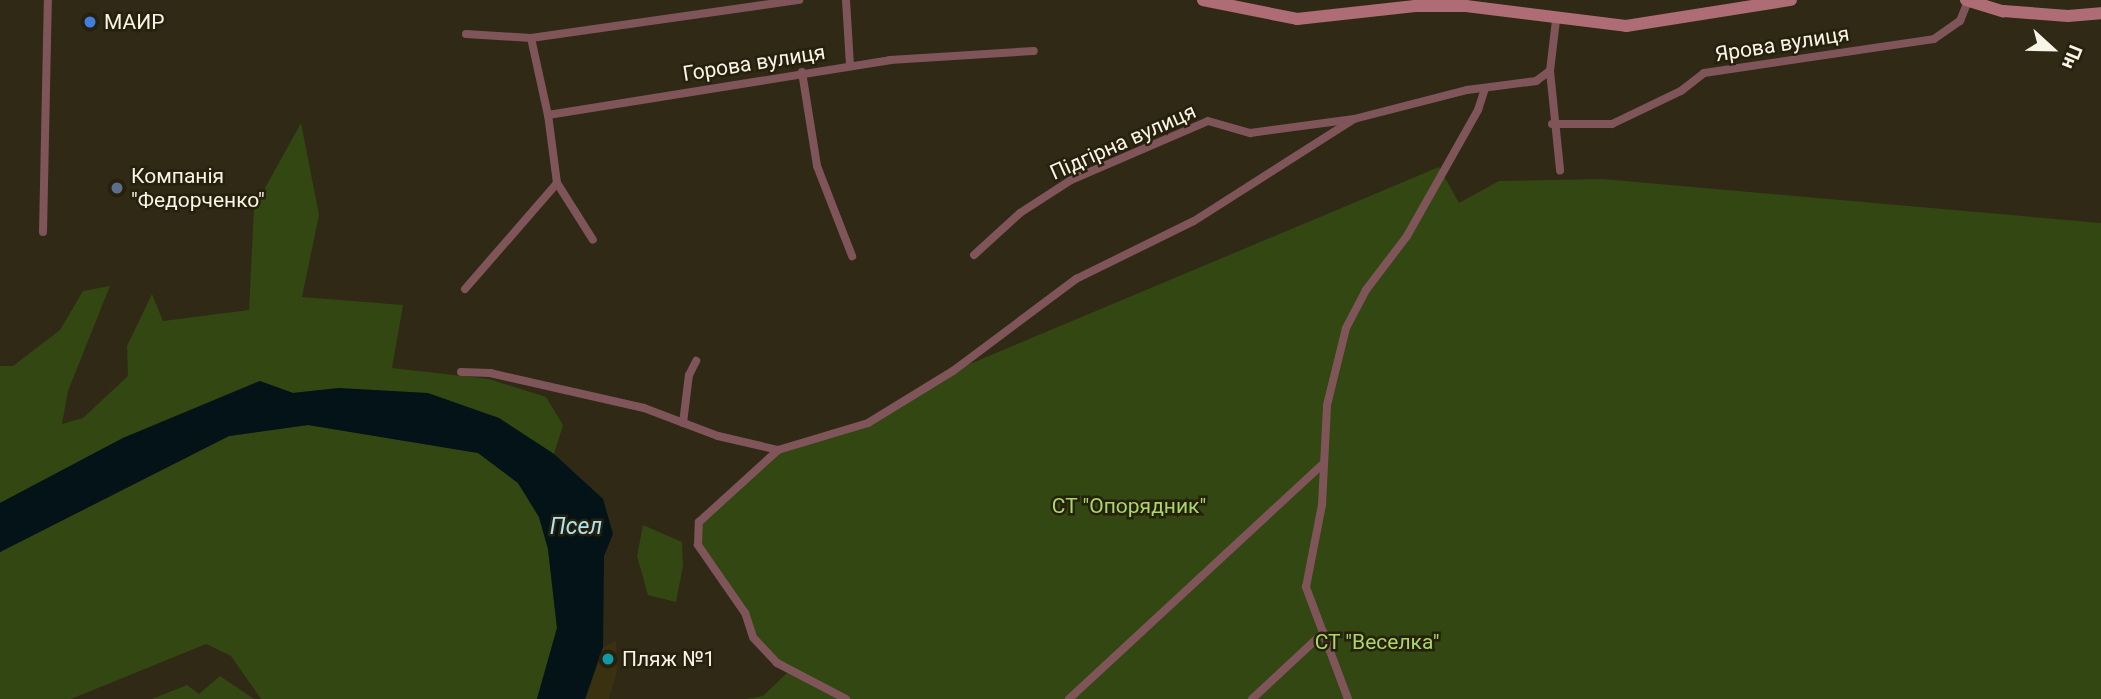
<!DOCTYPE html>
<meta charset="utf-8">
<style>
body{margin:0}
#map{position:relative;width:2101px;height:699px;overflow:hidden;background:#302916;font-family:Roboto,sans-serif}
div>[style]{position:absolute}
.green>*{inset:0;background:#324711}
.sand>*{inset:0;background:#393110}
.water>*{inset:0;background:#031317}
.street>*{height:8px;margin:-4px;padding:0 4px;transform-origin:4px;border-radius:4px;background:#7f555a}
.secondary>*{height:12px;margin:-6px;padding:0 6px;transform-origin:6px;border-radius:6px;background:#ae6d75}
.dots>*{width:19px;height:19px;translate:-50% -50%;box-sizing:border-box;border:4px solid #26200d;border-radius:50%}
span{translate:-50% -50%;white-space:nowrap;text-align:center;line-height:1.15;-webkit-text-stroke:5px #26200d;paint-order:stroke}
.poi-label{font-size:21px;color:#f9f4e8}
.left{translate:0 -50%;text-align:left}
.street-label{font-size:21px;color:#f9f4e8}
.park-label{font-size:21px;color:#a8d865}
.water-label{font-size:23px;color:#abe5f3;font-style:italic}
.north{position:absolute;left:2017px;top:14px;width:70px;height:70px;-webkit-text-stroke:5px #26200d;paint-order:stroke;rotate:112deg;font-size:19px;font-weight:700;line-height:28px;text-align:center;color:#f9f4e8}
.north::after{content:'';display:block;margin:auto;width:24px;height:32px;background:#f9f4e8;clip-path:polygon(50% 0,100% 100%,50% 72%,0 100%)}
</style>
<div id="map">
<div class="green">
<i style="clip-path:polygon(301px 123px,319px 215px,302px 297px,403px 305px,392px 368px,489px 379px,546px 397px,563px 425px,554px 454px,499px 418px,339px 388px,293px 393px,259px 381px,123px 438px,0 503px,0 366px,13px 366px,60px 330px,83px 291px,110px 286px,68px 391px,62px 424px,83px 418px,128px 376px,127px 346px,152px 294px,163px 321px,249px 310px,254px 208px)"></i>
<i style="clip-path:polygon(1439px 167px,1459px 203px,1499px 181px,1603px 179px,2101px 223px,2101px 699px,746px 699px,763px 696px,790px 670px,753px 637px,750px 624px,698px 545px,696px 529px,766px 458px,868px 423px,953px 371px)"></i>
<i style="clip-path:polygon(308px 425px,479px 453px,518px 483px,539px 517px,548px 549px,557px 628px,537px 699px,261px 699px,231px 656px,206px 644px,71px 699px,0 699px,0 552px,229px 436px)"></i>
<i style="clip-path:polygon(643px 525px,682px 542px,683px 566px,676px 602px,648px 595px,637px 556px)"></i>
<i style="clip-path:polygon(220px 676px,254px 699px,152px 699px,187px 685px,199px 694px)"></i>
</div>
<div class="sand">
<i style="clip-path:polygon(616px 641px,617px 671px,609px 699px,586px 699px,603px 647px)"></i>
</div>
<div class="water">
<i style="clip-path:polygon(260px 381px,293px 393px,339px 388px,428px 393px,499px 418px,554px 454px,603px 499px,613px 534px,604px 556px,603px 647px,585px 699px,537px 699px,557px 628px,548px 549px,539px 517px,518px 483px,478px 453px,308px 425px,229px 436px,0 552px,0 503px,123px 438px)"></i>
</div>
<div class="street">
<i style="left:846px;top:0;width:66px;rotate:86.5deg"></i>
<i style="left:1556px;top:20px;width:51px;rotate:96.7deg"></i>
<i style="left:1550px;top:71px;width:100px;rotate:84.2deg"></i>
<i style="left:466px;top:34px;width:65px;rotate:3.5deg"></i>
<i style="left:531px;top:38px;width:271px;rotate:-8.1deg"></i>
<i style="left:531px;top:38px;width:79px;rotate:77.6deg"></i>
<i style="left:802px;top:72px;width:95px;rotate:80.9deg"></i>
<i style="left:817px;top:166px;width:97px;rotate:68.7deg"></i>
<i style="left:1552px;top:124px;width:60px"></i>
<i style="left:1612px;top:124px;width:76px;rotate:-25.6deg"></i>
<i style="left:1681px;top:91px;width:29px;rotate:-38deg"></i>
<i style="left:1704px;top:73px;width:232px;rotate:-8.4deg"></i>
<i style="left:1934px;top:39px;width:32px;rotate:-35deg"></i>
<i style="left:1960px;top:21px;width:22px;rotate:-68deg"></i>
<i style="left:557px;top:183px;width:67px;rotate:57.7deg"></i>
<i style="left:43px;top:232px;width:232px;rotate:-88.8deg"></i>
<i style="left:974px;top:255px;width:62px;rotate:-42.4deg"></i>
<i style="left:1020px;top:213px;width:61px;rotate:-32.9deg"></i>
<i style="left:1071px;top:180px;width:149px;rotate:-23.3deg"></i>
<i style="left:1208px;top:121px;width:44px;rotate:15.9deg"></i>
<i style="left:1250px;top:133px;width:105px;rotate:-7.7deg"></i>
<i style="left:1354px;top:119px;width:117px;rotate:-14.4deg"></i>
<i style="left:1467px;top:90px;width:70px;rotate:-7.4deg"></i>
<i style="left:1536px;top:81px;width:17px;rotate:-36deg"></i>
<i style="left:465px;top:289px;width:140px;rotate:-49deg"></i>
<i style="left:557px;top:183px;width:69px;rotate:-97.5deg"></i>
<i style="left:548px;top:115px;width:346px;rotate:-9.1deg"></i>
<i style="left:890px;top:60px;width:144px;rotate:-3.6deg"></i>
<i style="left:461px;top:372px;width:29px;rotate:2deg"></i>
<i style="left:490px;top:373px;width:158px;rotate:12.8deg"></i>
<i style="left:644px;top:408px;width:79px;rotate:20.7deg"></i>
<i style="left:718px;top:436px;width:62px;rotate:13.1deg"></i>
<i style="left:683px;top:423px;width:48px;rotate:-82.9deg"></i>
<i style="left:689px;top:375px;width:16px;rotate:-63deg"></i>
<i style="left:846px;top:699px;width:78px;rotate:-152.4deg"></i>
<i style="left:777px;top:663px;width:35px;rotate:-133deg"></i>
<i style="left:753px;top:637px;width:25px;rotate:-108deg"></i>
<i style="left:745px;top:613px;width:83px;rotate:-124.7deg"></i>
<i style="left:698px;top:545px;width:23px;rotate:-88deg"></i>
<i style="left:699px;top:522px;width:107px;rotate:-42.3deg"></i>
<i style="left:778px;top:450px;width:94px;rotate:-16.7deg"></i>
<i style="left:868px;top:423px;width:100px;rotate:-31.5deg"></i>
<i style="left:953px;top:371px;width:154px;rotate:-36.8deg"></i>
<i style="left:1076px;top:279px;width:131px;rotate:-26.2deg"></i>
<i style="left:1194px;top:221px;width:190px;rotate:-32.5deg"></i>
<i style="left:1069px;top:699px;width:345px;rotate:-42.8deg"></i>
<i style="left:1252px;top:699px;width:98px;rotate:-42.9deg"></i>
<i style="left:1348px;top:699px;width:120px;rotate:-110.6deg"></i>
<i style="left:1306px;top:587px;width:84px;rotate:-79deg"></i>
<i style="left:1322px;top:505px;width:100px;rotate:-87.1deg"></i>
<i style="left:1327px;top:405px;width:79px;rotate:-76.1deg"></i>
<i style="left:1346px;top:328px;width:43px;rotate:-62.2deg"></i>
<i style="left:1366px;top:290px;width:68px;rotate:-52.8deg"></i>
<i style="left:1407px;top:236px;width:145px;rotate:-60.6deg"></i>
<i style="left:1478px;top:110px;width:23px;rotate:-72deg"></i>
</div>
<div class="secondary">
<i style="left:1203px;top:0;width:96px;rotate:11.4deg"></i>
<i style="left:1297px;top:19px;width:119px;rotate:-6.3deg"></i>
<i style="left:1415px;top:6px;width:51px"></i>
<i style="left:1466px;top:6px;width:161px;rotate:7.1deg"></i>
<i style="left:1626px;top:26px;width:167px;rotate:-9deg"></i>
<i style="left:1966px;top:0;width:39px;rotate:17deg"></i>
<i style="left:2003px;top:11px;width:65px;rotate:4.4deg"></i>
<i style="left:2068px;top:16px;width:33px;rotate:-5deg"></i>
</div>
<div class="dots">
<i style="left:90px;top:22px;background:#3f7fe0"></i>
<i style="left:117px;top:188px;background:#5c6f8a"></i>
<i style="left:608px;top:659px;background:#0f9aa8"></i>
</div>
<div class="poi-label">
<span class="left" style="left:104px;top:22px">МАИР</span>
<span class="left" style="left:131px;top:188px">Компанія<br>"Федорченко"</span>
<span class="left" style="left:622px;top:659px">Пляж №1</span>
</div>
<div class="street-label">
<span style="left:1782px;top:44px;rotate:-9deg">Ярова вулиця</span>
<span style="left:754px;top:63px;rotate:-9deg">Горова вулиця</span>
<span style="left:1123px;top:142px;rotate:-24deg">Підгірна вулиця</span>
</div>
<div class="park-label">
<span style="left:1129px;top:506px">СТ "Опорядник"</span>
<span style="left:1377px;top:642px">СТ "Веселка"</span>
</div>
<div class="water-label">
<span style="left:576px;top:527px">Псел</span>
</div>
<div class="north">Пн</div>
</div>
